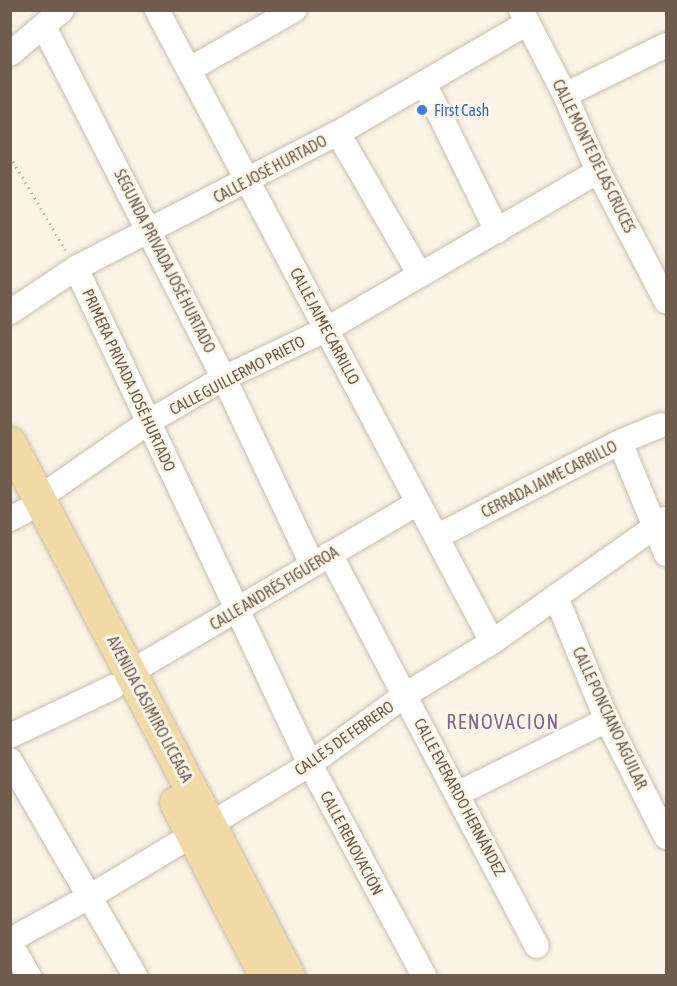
<!DOCTYPE html>
<meta charset="utf-8">
<style>
body{margin:0}
#map{position:relative;width:677px;height:986px;overflow:hidden;background:#faf3e6;font-family:"Asap Condensed",sans-serif}
div>[style]{position:absolute}
.path>*{height:3px;margin-top:-1.5px;transform-origin:0;background:repeating-linear-gradient(90deg,#d1b8a4 0 1.5px,transparent 0 6px)}
.roads{filter:drop-shadow(0 0 2px #cabcad) drop-shadow(0 0 2px #cabcad)}
.minor>*{height:24px;margin:-12px;padding:0 12px;transform-origin:12px;border-radius:12px;background:#fff}
.major>*{height:32px;margin:-16px;padding:0 16px;transform-origin:16px;border-radius:16px;background:#f1daa5}
.dots>*{width:16px;height:16px;translate:-50% -50%;box-sizing:border-box;border:3px solid #fdf7eb;border-radius:50%}
span{translate:-50% -50%;white-space:nowrap;text-align:center;line-height:1.15;-webkit-text-stroke:6px #fdf7eb;paint-order:stroke}
.shop-label{font-size:16px;color:#366cbe}
.left{translate:0 -50%;text-align:left}
.street-label{font-size:16px;color:#705c4d}
.quarter-label{font-size:20px;color:#82668c;letter-spacing:1.5px}
.frame{position:absolute;inset:0;border:12px solid #705c4d;pointer-events:none}
</style>
<div id="map">
<div class="path">
<i style="left:10px;top:156px;width:110px;rotate:59.5deg"></i>
</div>
<div class="roads">
<div class="minor">
<i style="left:157px;top:10px;width:715px;rotate:62.07deg"></i>
<i style="left:521px;top:10px;width:96px;rotate:62.6deg"></i>
<i style="left:565px;top:95px;width:83px;rotate:66.5deg"></i>
<i style="left:598px;top:171px;width:147px;rotate:62.4deg"></i>
<i style="left:44px;top:27px;width:394px;rotate:62.9deg"></i>
<i style="left:224px;top:378px;width:206px;rotate:64.7deg"></i>
<i style="left:10px;top:54px;width:68px;rotate:-40.2deg"></i>
<i style="left:190px;top:69px;width:120px;rotate:-29.6deg"></i>
<i style="left:424px;top:83px;width:165px;rotate:63.7deg"></i>
<i style="left:565px;top:95px;width:113px;rotate:-26.3deg"></i>
<i style="left:338px;top:133px;width:164px;rotate:60deg"></i>
<i style="left:76px;top:268px;width:548px;rotate:64.74deg"></i>
<i style="left:310px;top:764px;width:241px;rotate:61.7deg"></i>
<i style="left:10px;top:312px;width:79px;rotate:-33.7deg"></i>
<i style="left:76px;top:268px;width:295px;rotate:-27.3deg"></i>
<i style="left:338px;top:133px;width:219px;rotate:-30.2deg"></i>
<i style="left:620px;top:442px;width:121px;rotate:67.7deg"></i>
<i style="left:39px;top:498px;width:135px;rotate:-34.7deg"></i>
<i style="left:150px;top:421px;width:86px;rotate:-30.2deg"></i>
<i style="left:224px;top:378px;width:114px;rotate:-25.4deg"></i>
<i style="left:327px;top:329px;width:314px;rotate:-30.2deg"></i>
<i style="left:10px;top:519px;width:17px;rotate:-28deg"></i>
<i style="left:438px;top:536px;width:205px;rotate:-27.3deg"></i>
<i style="left:620px;top:442px;width:44px;rotate:-22.5deg"></i>
<i style="left:330px;top:554px;width:443px;rotate:62.2deg"></i>
<i style="left:556px;top:597px;width:133px;rotate:67.5deg"></i>
<i style="left:607px;top:720px;width:131px;rotate:63.2deg"></i>
<i style="left:129px;top:673px;width:335px;rotate:-30.5deg"></i>
<i style="left:10px;top:736px;width:114px;rotate:-25.4deg"></i>
<i style="left:10px;top:760px;width:250px;rotate:59.9deg"></i>
<i style="left:459px;top:793px;width:165px;rotate:-26.3deg"></i>
<i style="left:10px;top:940px;width:90px;rotate:-28.6deg"></i>
<i style="left:89px;top:897px;width:258px;rotate:-31deg"></i>
<i style="left:310px;top:764px;width:117px;rotate:-36deg"></i>
<i style="left:405px;top:695px;width:102px;rotate:-31.3deg"></i>
<i style="left:492px;top:642px;width:213px;rotate:-35.3deg"></i>
<i style="left:10px;top:943px;width:38px;rotate:60deg"></i>
</div>
<div class="major">
<i style="left:10px;top:443px;width:602px;rotate:62.37deg"></i>
<i style="left:176px;top:803px;width:194px;rotate:62.6deg"></i>
</div>
</div>
<div class="dots">
<i style="left:422px;top:110px;background:#3f7fe0"></i>
</div>
<div class="shop-label">
<span class="left" style="left:434px;top:110px">First Cash</span>
</div>
<div class="street-label">
<span style="left:594px;top:156px;rotate:64deg">CALLE MONTE DE LAS CRUCES</span>
<span style="left:270px;top:169px;rotate:-28deg">CALLE JOSÉ HURTADO</span>
<span style="left:165px;top:261px;rotate:63deg">SEGUNDA PRIVADA JOSÉ HURTADO</span>
<span style="left:325px;top:326px;rotate:62deg">CALLE JAIME CARRILLO</span>
<span style="left:237px;top:375px;rotate:-28deg">CALLE GUILLERMO PRIETO</span>
<span style="left:129px;top:380px;rotate:65deg">PRIMERA PRIVADA JOSÉ HURTADO</span>
<span style="left:549px;top:479px;rotate:-27deg">CERRADA JAIME CARRILLO</span>
<span style="left:274px;top:588px;rotate:-31deg">CALLE ANDRÉS FIGUEROA</span>
<span style="left:150px;top:709px;rotate:62deg">AVENIDA CASIMIRO LICEAGA</span>
<span style="left:610px;top:718px;rotate:65deg">CALLE PONCIANO AGUILAR</span>
<span style="left:344px;top:738px;rotate:-35deg">CALLE 5 DE FEBRERO</span>
<span style="left:460px;top:797px;rotate:62deg">CALLE EVERARDO HERNÁNDEZ</span>
<span style="left:352px;top:843px;rotate:62deg">CALLE RENOVACIÓN</span>
</div>
<div class="quarter-label">
<span style="left:503px;top:721px">RENOVACION</span>
</div>
<div class="frame"></div>
</div>
